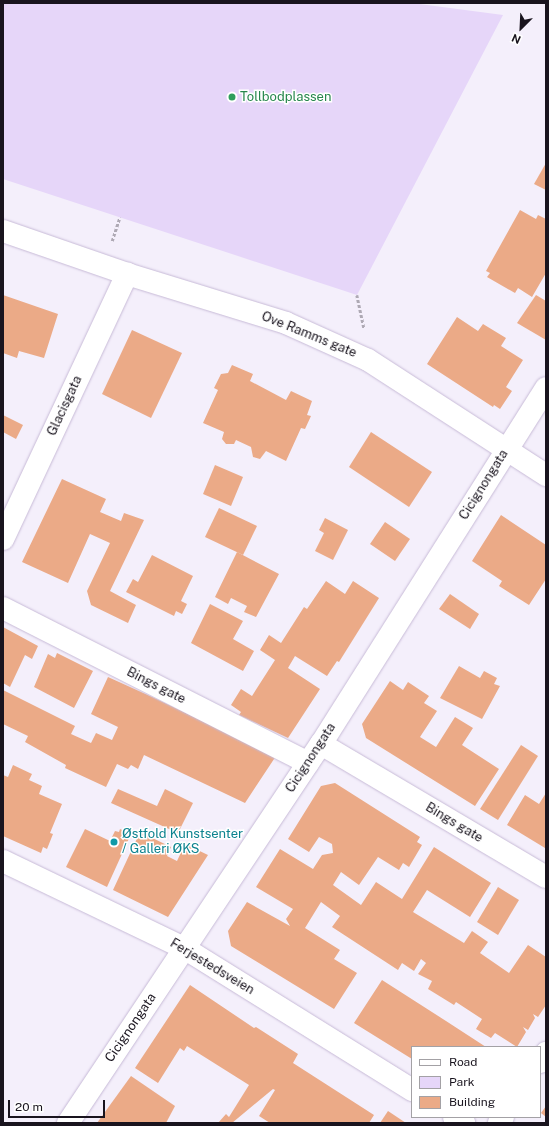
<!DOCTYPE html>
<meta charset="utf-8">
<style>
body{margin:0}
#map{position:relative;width:549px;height:1126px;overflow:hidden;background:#f4effb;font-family:"Public Sans",sans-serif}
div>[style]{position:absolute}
.green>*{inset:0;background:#e6d6f9}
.building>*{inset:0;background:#ebaa87}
.path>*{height:2.5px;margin-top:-1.25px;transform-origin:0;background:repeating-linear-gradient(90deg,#aea9b4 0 3px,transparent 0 5px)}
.roads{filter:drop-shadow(0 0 1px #c7bad7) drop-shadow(0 0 1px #c7bad7)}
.minor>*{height:22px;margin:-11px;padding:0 11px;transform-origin:11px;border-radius:11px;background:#fff}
.dots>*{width:11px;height:11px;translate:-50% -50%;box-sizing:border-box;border:2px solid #fff;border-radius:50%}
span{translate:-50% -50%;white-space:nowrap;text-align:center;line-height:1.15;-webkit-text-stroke:3px #fff;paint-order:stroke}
.leisure-label{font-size:13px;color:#27864d}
.left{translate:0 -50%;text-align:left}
.street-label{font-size:13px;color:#19141e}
.culture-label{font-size:13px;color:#0d838f}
.frame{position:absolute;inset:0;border:4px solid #19141e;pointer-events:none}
.legend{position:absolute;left:411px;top:1046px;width:130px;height:72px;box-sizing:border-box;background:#fff;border:1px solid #a3a1a5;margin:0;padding:5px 7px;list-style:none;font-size:12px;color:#19141e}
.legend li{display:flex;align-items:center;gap:8px;height:20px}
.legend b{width:20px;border:1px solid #a3a1a5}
.north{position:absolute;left:501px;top:8px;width:40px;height:40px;-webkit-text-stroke:3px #fff;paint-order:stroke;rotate:204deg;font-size:11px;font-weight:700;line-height:16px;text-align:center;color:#19141e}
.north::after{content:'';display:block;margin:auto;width:14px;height:18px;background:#19141e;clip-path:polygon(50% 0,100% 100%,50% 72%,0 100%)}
.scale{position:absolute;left:8px;top:1100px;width:97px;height:18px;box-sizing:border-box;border:2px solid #19141e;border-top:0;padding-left:5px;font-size:12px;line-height:14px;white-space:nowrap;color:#19141e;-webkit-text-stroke:3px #fff;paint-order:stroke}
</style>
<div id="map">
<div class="green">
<i style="clip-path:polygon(3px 3px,412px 3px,503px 15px,357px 295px,3px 179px)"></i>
</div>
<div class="building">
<i style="clip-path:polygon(546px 163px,546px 190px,534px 184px)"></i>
<i style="clip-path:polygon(520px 210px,536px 219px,538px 215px,546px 219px,546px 273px,532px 297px,518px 288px,515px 293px,487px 277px,490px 273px,486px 271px)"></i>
<i style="clip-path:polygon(3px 295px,58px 314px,44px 358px,19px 351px,17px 358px,3px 353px)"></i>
<i style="clip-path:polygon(536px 295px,546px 301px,546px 340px,517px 323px)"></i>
<i style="clip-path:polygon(457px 317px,478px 331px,483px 324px,506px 338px,501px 346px,523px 360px,506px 387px,512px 391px,500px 409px,494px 405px,493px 407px,427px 364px)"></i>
<i style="clip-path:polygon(132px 330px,182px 353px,151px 418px,102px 394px)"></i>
<i style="clip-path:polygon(232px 365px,253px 374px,250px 381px,286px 400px,291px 391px,312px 401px,307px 415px,311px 416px,305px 429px,301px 428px,286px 461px,266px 451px,260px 459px,253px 457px,251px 447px,236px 440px,234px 444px,226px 444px,222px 439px,224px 432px,203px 423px,218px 390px,214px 388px,221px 374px,228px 373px)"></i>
<i style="clip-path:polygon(3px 415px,23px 425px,16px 439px,3px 432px)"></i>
<i style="clip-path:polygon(371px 432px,432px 472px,409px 507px,349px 467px)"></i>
<i style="clip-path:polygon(215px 465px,243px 477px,231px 506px,203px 494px)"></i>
<i style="clip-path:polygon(62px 479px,106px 499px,100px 512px,121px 521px,124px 513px,144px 520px,110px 591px,136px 605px,128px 623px,91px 605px,87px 591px,110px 543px,90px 534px,68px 583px,22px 562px)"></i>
<i style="clip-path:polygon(219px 508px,257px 526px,243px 555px,205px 537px)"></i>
<i style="clip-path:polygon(501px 515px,546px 545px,546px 579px,529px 605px,499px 586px,502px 581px,472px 561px)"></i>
<i style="clip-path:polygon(325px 518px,348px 530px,333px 560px,315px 551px,324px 533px,319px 530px)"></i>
<i style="clip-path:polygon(385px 522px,410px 539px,395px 561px,370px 544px)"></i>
<i style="clip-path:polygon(237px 552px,279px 574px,256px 617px,244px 612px,247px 606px,231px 598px,228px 604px,215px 597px)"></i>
<i style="clip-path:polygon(152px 555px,193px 576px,181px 601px,187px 604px,182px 614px,176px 611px,174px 616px,126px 592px,133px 579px,138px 582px)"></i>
<i style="clip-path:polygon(326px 581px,345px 594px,353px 581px,379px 598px,339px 662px,337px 661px,327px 676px,295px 656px,288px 668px,320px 689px,288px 738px,239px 715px,241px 712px,231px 705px,241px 689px,252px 696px,275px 660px,260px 650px,269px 635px,281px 643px,304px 607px,307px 609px)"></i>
<i style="clip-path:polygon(450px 594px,479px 614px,470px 629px,439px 609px)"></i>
<i style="clip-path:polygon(210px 604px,243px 621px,233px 639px,254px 651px,243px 671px,191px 643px)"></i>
<i style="clip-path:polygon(3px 627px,38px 646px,32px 659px,25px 655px,10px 687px,3px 683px)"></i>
<i style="clip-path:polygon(57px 653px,93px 671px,74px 708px,34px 687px,48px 654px,55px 658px)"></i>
<i style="clip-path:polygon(459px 666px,480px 678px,484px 671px,497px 678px,494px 684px,500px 686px,482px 719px,440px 698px)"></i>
<i style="clip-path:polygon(108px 677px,150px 696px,276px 756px,245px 803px,144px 755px,138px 769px,131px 765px,128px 769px,117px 764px,106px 787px,65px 768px,66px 765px,25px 742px,28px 736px,3px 724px,3px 690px,75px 726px,71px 734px,91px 743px,96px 733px,112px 740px,118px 727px,91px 714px)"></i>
<i style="clip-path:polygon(390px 681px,403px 690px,408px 682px,429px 696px,424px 703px,437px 711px,420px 737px,436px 747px,455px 717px,473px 728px,462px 745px,499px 769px,475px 806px,366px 738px,362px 724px)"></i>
<i style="clip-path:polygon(521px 745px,538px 756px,498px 820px,480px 809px)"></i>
<i style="clip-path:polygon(13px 765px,32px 774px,29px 780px,42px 786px,39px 794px,62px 804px,50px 833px,53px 834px,47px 849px,43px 847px,41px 853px,3px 836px,3px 775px,8px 777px)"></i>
<i style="clip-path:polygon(335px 783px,420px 837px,417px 842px,422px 845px,409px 867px,403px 863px,399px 870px,378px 857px,359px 885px,341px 872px,333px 885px,361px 905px,376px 882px,402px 899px,434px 847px,491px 883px,470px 917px,427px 890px,413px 912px,464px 943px,472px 931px,488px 942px,480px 953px,509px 973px,528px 945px,546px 957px,546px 1005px,538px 1017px,533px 1014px,535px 1018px,528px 1030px,523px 1027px,526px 1032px,517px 1047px,495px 1033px,491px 1038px,476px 1029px,482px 1019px,456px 1002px,454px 1005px,428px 989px,432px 981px,418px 974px,426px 963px,421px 959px,414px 971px,402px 963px,398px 970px,332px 927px,340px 916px,321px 902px,305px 928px,340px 950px,334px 959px,357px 973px,334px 1009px,231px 946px,228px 931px,247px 902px,290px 926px,286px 919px,293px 909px,256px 887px,280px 849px,313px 869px,322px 855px,333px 853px,332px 844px,319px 837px,309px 852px,288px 839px,321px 786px)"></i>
<i style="clip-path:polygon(118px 789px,157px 806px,165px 789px,193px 803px,178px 833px,111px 803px)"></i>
<i style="clip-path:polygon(546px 793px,546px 846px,545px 848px,507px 825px,525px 795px,539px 804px)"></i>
<i style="clip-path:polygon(85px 829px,110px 841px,115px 831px,119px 832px,120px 829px,131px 834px,107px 887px,66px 867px)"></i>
<i style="clip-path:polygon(140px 832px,171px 847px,167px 856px,177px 861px,185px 844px,208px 855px,168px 917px,113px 890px)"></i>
<i style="clip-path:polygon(498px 887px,519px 900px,498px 935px,477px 922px)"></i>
<i style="clip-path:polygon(382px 980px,446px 1021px,486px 1047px,412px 1047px,412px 1059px,354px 1023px)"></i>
<i style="clip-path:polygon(190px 985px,254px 1028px,256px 1027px,298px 1054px,293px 1063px,374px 1115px,369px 1123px,270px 1123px,259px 1116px,275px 1090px,273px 1089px,232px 1123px,218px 1123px,226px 1114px,229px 1117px,249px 1085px,187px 1046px,184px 1051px,180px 1048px,158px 1083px,135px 1068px)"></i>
<i style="clip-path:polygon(131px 1076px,175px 1106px,166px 1123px,97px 1123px)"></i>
<i style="clip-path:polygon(546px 1106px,546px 1117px,541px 1113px)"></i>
<i style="clip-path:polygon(388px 1111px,406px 1123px,380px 1123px)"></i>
</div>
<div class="path">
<i style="left:112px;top:241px;width:25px;rotate:-72deg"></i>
<i style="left:357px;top:295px;width:34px;rotate:78deg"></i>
</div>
<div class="roads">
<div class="minor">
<i style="left:3px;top:231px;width:131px;rotate:19.1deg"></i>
<i style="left:127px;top:274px;width:166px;rotate:17.1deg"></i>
<i style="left:286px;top:323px;width:90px;rotate:24.3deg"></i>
<i style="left:368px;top:360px;width:212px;rotate:32.9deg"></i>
<i style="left:3px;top:539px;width:293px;rotate:-64.9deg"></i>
<i style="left:3px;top:608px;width:342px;rotate:26.9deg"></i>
<i style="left:321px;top:744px;width:261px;rotate:30.6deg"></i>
<i style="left:3px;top:861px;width:201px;rotate:25.7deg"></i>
<i style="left:184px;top:948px;width:269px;rotate:31.9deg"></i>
<i style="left:540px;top:1062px;width:11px;rotate:-56deg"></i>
<i style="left:454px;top:1117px;width:12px;rotate:31deg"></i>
<i style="left:68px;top:1123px;width:456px;rotate:-56.3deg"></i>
<i style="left:321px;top:744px;width:421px;rotate:-57.7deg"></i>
<i style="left:499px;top:1123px;width:7px;rotate:-56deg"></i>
</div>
</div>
<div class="dots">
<i style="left:232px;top:97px;background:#2e9e5b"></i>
<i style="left:114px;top:842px;background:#0f9aa8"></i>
</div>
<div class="leisure-label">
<span class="left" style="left:240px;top:97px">Tollbodplassen</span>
</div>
<div class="street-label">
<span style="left:309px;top:335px;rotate:22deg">Ove Ramms gate</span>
<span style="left:65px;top:406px;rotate:-65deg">Glacisgata</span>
<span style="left:484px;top:485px;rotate:-58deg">Cicignongata</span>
<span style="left:156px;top:686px;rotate:27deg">Bings gate</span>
<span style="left:311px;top:758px;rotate:-57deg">Cicignongata</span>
<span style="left:454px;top:823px;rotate:31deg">Bings gate</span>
<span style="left:212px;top:967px;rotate:31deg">Ferjestedsveien</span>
<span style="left:131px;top:1028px;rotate:-56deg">Cicignongata</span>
</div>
<div class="culture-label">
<span class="left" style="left:122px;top:842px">Østfold Kunstsenter<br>/ Galleri ØKS</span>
</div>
<div class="frame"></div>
<ul class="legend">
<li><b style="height:5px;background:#fff"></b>Road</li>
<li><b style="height:11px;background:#e6d6f9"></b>Park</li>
<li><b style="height:11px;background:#ebaa87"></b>Building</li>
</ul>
<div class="north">N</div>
<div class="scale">20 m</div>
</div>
